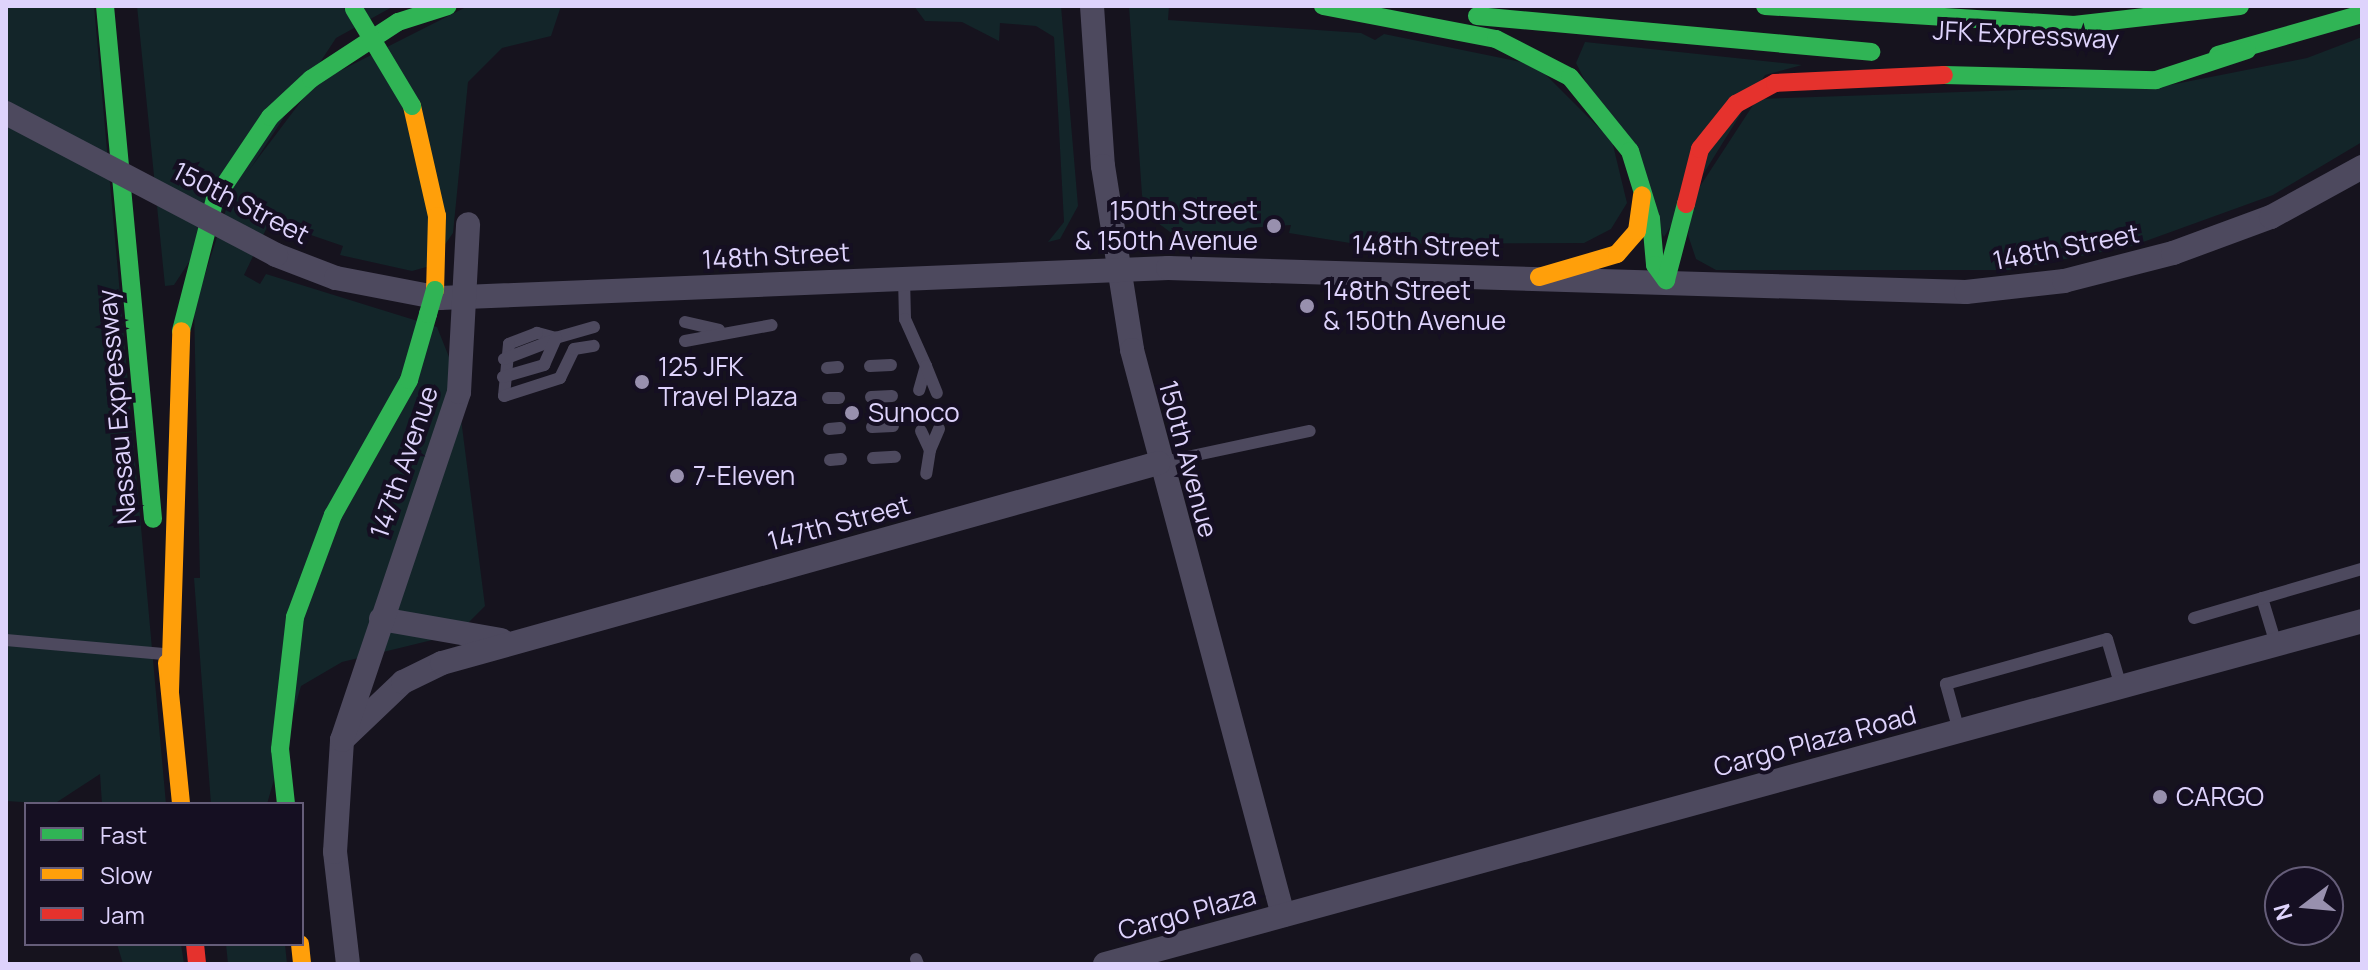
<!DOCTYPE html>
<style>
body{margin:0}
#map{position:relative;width:2368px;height:970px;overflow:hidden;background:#16131e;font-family:Manrope,sans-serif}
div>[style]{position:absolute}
.green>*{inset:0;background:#132529}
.lane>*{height:12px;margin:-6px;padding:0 6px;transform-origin:6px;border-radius:6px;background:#4d495e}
.street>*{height:24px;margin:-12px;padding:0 12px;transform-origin:12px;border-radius:12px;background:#4d495e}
.fast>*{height:18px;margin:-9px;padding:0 9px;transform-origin:9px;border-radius:9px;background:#30b455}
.slow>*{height:18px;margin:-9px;padding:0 9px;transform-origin:9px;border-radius:9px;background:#ff9f0a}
.jam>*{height:18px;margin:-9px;padding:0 9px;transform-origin:9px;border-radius:9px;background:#e5322d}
.street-bridge>*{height:24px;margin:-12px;padding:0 12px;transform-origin:12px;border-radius:12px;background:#4d495e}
.fast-bridge>*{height:18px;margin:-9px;padding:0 9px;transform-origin:9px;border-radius:9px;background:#30b455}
.dots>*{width:22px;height:22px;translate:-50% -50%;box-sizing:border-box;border:4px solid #150f22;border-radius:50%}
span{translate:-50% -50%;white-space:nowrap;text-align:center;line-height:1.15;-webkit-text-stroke:8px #150f22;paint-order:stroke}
.street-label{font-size:26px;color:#ded3fc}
.poi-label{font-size:26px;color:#ded3fc}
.right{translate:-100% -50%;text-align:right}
.left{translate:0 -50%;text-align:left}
.frame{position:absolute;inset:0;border:8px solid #ded3fc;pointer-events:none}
.legend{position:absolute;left:24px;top:802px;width:280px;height:144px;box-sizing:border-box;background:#150f22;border:2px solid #655d79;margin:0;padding:10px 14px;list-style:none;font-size:24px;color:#ded3fc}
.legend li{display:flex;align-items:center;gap:16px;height:40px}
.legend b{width:40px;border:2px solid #655d79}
.north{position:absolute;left:2264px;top:866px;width:80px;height:80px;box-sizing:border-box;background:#150f22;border:2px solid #655d79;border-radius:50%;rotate:254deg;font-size:22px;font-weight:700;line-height:32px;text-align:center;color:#ded3fc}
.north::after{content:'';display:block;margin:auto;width:28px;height:36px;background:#9890ae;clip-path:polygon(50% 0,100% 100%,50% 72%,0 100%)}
</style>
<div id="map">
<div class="green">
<i style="clip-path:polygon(6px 6px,94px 6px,166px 804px,102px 804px,100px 774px,54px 804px,6px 801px)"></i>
<i style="clip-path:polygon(137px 6px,394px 6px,336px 38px,174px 285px,165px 286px)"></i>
<i style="clip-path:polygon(468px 6px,561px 6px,551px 36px,502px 48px,468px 82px,453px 233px,430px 266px,412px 271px,340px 255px,343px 246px,270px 221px,244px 275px,260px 284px,266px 274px,437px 327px,455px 372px,485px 606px,457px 634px,342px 662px,301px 686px,267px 804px,211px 804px,194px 578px,200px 578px,194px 308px,231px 194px,314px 84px)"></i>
<i style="clip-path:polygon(914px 6px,1061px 6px,1078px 206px,1060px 239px,1048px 242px,1064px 222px,1054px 37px,1036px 26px,1000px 23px,999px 41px,962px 22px,925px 21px)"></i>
<i style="clip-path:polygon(1129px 6px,1169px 6px,1168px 20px,1361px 33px,1375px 40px,1384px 34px,1536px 65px,1612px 141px,1627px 203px,1611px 229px,1584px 243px,1356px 244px,1289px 233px,1291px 225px,1248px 228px,1223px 243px,1172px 241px,1177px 237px,1147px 215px,1142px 195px)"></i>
<i style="clip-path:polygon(2362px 37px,2362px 142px,2273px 195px,2132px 246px,2009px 270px,1716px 270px,1696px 259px,1688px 235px,1695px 194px,1757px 99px,2170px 85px,2307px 58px)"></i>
<i style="clip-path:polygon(1585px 42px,1802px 65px,1765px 75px,1664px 237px,1576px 63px)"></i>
<i style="clip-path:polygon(117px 944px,181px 944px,184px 964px,123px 964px)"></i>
<i style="clip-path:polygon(226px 944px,285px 944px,287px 964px,228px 964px)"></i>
</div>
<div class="lane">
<i style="left:904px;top:278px;width:41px;rotate:88.6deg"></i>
<i style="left:905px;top:319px;width:51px;rotate:65.9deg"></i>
<i style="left:926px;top:366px;width:25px;rotate:106deg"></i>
<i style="left:685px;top:322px;width:35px;rotate:13deg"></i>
<i style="left:594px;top:327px;width:40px;rotate:164deg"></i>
<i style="left:556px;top:338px;width:20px;rotate:-165deg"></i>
<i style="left:537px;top:333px;width:30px;rotate:159deg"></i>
<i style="left:509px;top:344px;width:52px;rotate:95.5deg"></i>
<i style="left:504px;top:396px;width:59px;rotate:-17.8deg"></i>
<i style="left:560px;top:378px;width:32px;rotate:-64deg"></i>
<i style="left:574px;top:349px;width:20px;rotate:-9deg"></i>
<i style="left:685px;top:341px;width:88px;rotate:-10.4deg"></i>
<i style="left:504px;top:359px;width:53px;rotate:-20.8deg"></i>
<i style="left:870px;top:366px;width:21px;rotate:-3deg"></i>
<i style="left:926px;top:366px;width:29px;rotate:68deg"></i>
<i style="left:827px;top:368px;width:11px;rotate:-5deg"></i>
<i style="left:503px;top:377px;width:43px;rotate:-16.3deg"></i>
<i style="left:544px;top:365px;width:30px;rotate:-66deg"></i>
<i style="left:871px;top:397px;width:21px;rotate:-3deg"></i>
<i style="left:828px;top:398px;width:11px"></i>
<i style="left:872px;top:427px;width:21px;rotate:-3deg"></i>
<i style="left:829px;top:429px;width:11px;rotate:-5deg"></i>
<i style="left:921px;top:431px;width:21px;rotate:65deg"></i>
<i style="left:930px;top:450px;width:24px;rotate:99deg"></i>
<i style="left:930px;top:450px;width:23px;rotate:-67deg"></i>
<i style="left:873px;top:458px;width:22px;rotate:-3deg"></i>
<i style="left:830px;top:460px;width:11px;rotate:-5deg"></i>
<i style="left:1159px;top:463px;width:154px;rotate:-12deg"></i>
<i style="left:2262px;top:598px;width:48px;rotate:73.1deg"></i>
<i style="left:2194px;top:618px;width:175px;rotate:-16.3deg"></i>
<i style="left:6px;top:640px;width:158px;rotate:5.1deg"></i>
<i style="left:1959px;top:731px;width:49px;rotate:-105.5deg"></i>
<i style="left:1946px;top:684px;width:167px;rotate:-15.6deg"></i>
<i style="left:2107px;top:639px;width:50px;rotate:73.7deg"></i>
<i style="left:916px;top:959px;width:5px;rotate:68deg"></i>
</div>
<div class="street">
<i style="left:1092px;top:6px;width:160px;rotate:86.1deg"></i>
<i style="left:1103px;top:166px;width:186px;rotate:81deg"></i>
<i style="left:1132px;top:350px;width:585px;rotate:75.04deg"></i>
<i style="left:276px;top:255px;width:64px;rotate:21deg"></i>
<i style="left:336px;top:278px;width:106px;rotate:10.9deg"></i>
<i style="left:440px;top:298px;width:729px;rotate:-2.36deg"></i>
<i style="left:1168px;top:268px;width:798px;rotate:1.72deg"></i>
<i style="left:1966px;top:292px;width:99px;rotate:-6.4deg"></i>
<i style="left:2064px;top:281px;width:113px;rotate:-14.4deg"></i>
<i style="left:2173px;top:253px;width:104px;rotate:-20.2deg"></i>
<i style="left:2271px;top:217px;width:104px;rotate:-28.8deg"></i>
<i style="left:381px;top:619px;width:122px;rotate:9.9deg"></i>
<i style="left:342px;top:740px;width:84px;rotate:-43.6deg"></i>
<i style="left:403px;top:682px;width:43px;rotate:-26deg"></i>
<i style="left:442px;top:663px;width:744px;rotate:-15.59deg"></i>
<i style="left:348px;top:964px;width:113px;rotate:-96.6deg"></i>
<i style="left:335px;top:852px;width:112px;rotate:-86.4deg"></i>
<i style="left:342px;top:740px;width:367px;rotate:-71.4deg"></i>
<i style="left:459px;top:392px;width:168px;rotate:-86.9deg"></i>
<i style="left:1105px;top:964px;width:1303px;rotate:-15.26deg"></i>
</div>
<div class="fast">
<i style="left:105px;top:6px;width:515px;rotate:84.65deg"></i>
<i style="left:1323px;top:6px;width:176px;rotate:10.8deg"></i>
<i style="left:1496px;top:39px;width:83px;rotate:27.2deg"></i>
<i style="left:1570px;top:77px;width:95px;rotate:51deg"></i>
<i style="left:1630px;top:151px;width:71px;rotate:72.8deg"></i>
<i style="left:1651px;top:219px;width:46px;rotate:85deg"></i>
<i style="left:1655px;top:265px;width:19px;rotate:54deg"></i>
<i style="left:1666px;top:280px;width:79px;rotate:-75.3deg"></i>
<i style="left:1765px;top:6px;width:310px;rotate:3.5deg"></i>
<i style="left:2074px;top:25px;width:167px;rotate:-6.5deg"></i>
<i style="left:1477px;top:16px;width:396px;rotate:5.2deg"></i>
<i style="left:2218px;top:55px;width:150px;rotate:-15.9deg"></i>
<i style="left:1944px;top:75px;width:212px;rotate:1.4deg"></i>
<i style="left:2156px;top:80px;width:96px;rotate:-18.2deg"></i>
<i style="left:181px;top:331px;width:136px;rotate:-75.6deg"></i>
<i style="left:215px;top:199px;width:99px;rotate:-56.1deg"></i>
<i style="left:270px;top:117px;width:56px;rotate:-42.8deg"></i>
<i style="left:311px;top:79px;width:104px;rotate:-33.2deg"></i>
<i style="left:398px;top:22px;width:52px;rotate:-17.7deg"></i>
<i style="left:286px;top:804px;width:55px;rotate:-96.2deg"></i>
<i style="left:280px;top:749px;width:133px;rotate:-83.5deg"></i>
<i style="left:295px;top:617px;width:109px;rotate:-69.6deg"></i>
<i style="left:333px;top:515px;width:155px;rotate:-60.6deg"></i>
<i style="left:409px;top:380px;width:69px;rotate:-73.9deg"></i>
</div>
<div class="slow">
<i style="left:412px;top:106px;width:113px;rotate:77.2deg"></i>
<i style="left:437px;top:216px;width:74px;rotate:91.5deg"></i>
<i style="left:1539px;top:277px;width:81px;rotate:-16.4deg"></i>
<i style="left:1617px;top:254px;width:30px;rotate:-49deg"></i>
<i style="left:1637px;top:231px;width:36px;rotate:-82deg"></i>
<i style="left:167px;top:663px;width:142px;rotate:84.3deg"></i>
<i style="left:170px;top:691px;width:360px;rotate:-88.2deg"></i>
<i style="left:300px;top:944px;width:20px;rotate:84deg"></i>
</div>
<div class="jam">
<i style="left:1686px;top:204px;width:57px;rotate:-75.7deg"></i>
<i style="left:1700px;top:149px;width:58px;rotate:-51.3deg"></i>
<i style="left:1736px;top:104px;width:44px;rotate:-28.3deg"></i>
<i style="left:1775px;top:83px;width:169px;rotate:-2.7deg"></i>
<i style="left:195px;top:944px;width:20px;rotate:84deg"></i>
</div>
<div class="street-bridge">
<i style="left:6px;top:113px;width:305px;rotate:27.7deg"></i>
</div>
<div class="fast-bridge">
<i style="left:354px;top:9px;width:113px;rotate:59.1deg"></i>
<i style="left:428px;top:314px;width:25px;rotate:-74deg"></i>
</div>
<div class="dots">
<i style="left:1274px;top:226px;background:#9890ae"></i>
<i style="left:1307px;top:306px;background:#9890ae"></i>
<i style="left:642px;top:382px;background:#9890ae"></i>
<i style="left:852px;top:413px;background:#9890ae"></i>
<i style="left:677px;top:476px;background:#9890ae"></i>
<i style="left:2160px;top:797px;background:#9890ae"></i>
</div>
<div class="street-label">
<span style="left:2026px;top:35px;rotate:3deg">JFK Expressway</span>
<span style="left:241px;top:203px;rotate:27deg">150th Street</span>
<span style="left:1426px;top:246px;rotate:1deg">148th Street</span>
<span style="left:2066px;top:247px;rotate:-11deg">148th Street</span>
<span style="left:776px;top:256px;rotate:-3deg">148th Street</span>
<span style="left:117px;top:407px;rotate:-95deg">Nassau Expressway</span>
<span style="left:1188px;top:459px;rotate:75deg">150th Avenue</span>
<span style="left:404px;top:462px;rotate:-71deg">147th Avenue</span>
<span style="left:839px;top:523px;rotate:-15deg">147th Street</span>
<span style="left:1815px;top:741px;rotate:-15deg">Cargo Plaza Road</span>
<span style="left:1187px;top:913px;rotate:-15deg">Cargo Plaza</span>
</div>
<div class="poi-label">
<span class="right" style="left:1258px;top:226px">150th Street<br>&amp; 150th Avenue</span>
<span class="left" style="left:1323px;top:306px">148th Street<br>&amp; 150th Avenue</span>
<span class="left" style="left:658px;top:382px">125 JFK<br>Travel Plaza</span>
<span class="left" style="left:868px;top:413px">Sunoco</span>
<span class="left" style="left:693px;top:476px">7-Eleven</span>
<span class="left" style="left:2176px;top:797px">CARGO</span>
</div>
<div class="frame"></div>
<ul class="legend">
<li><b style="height:10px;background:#30b455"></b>Fast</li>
<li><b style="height:10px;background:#ff9f0a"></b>Slow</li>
<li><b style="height:10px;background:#e5322d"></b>Jam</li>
</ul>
<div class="north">N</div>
</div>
